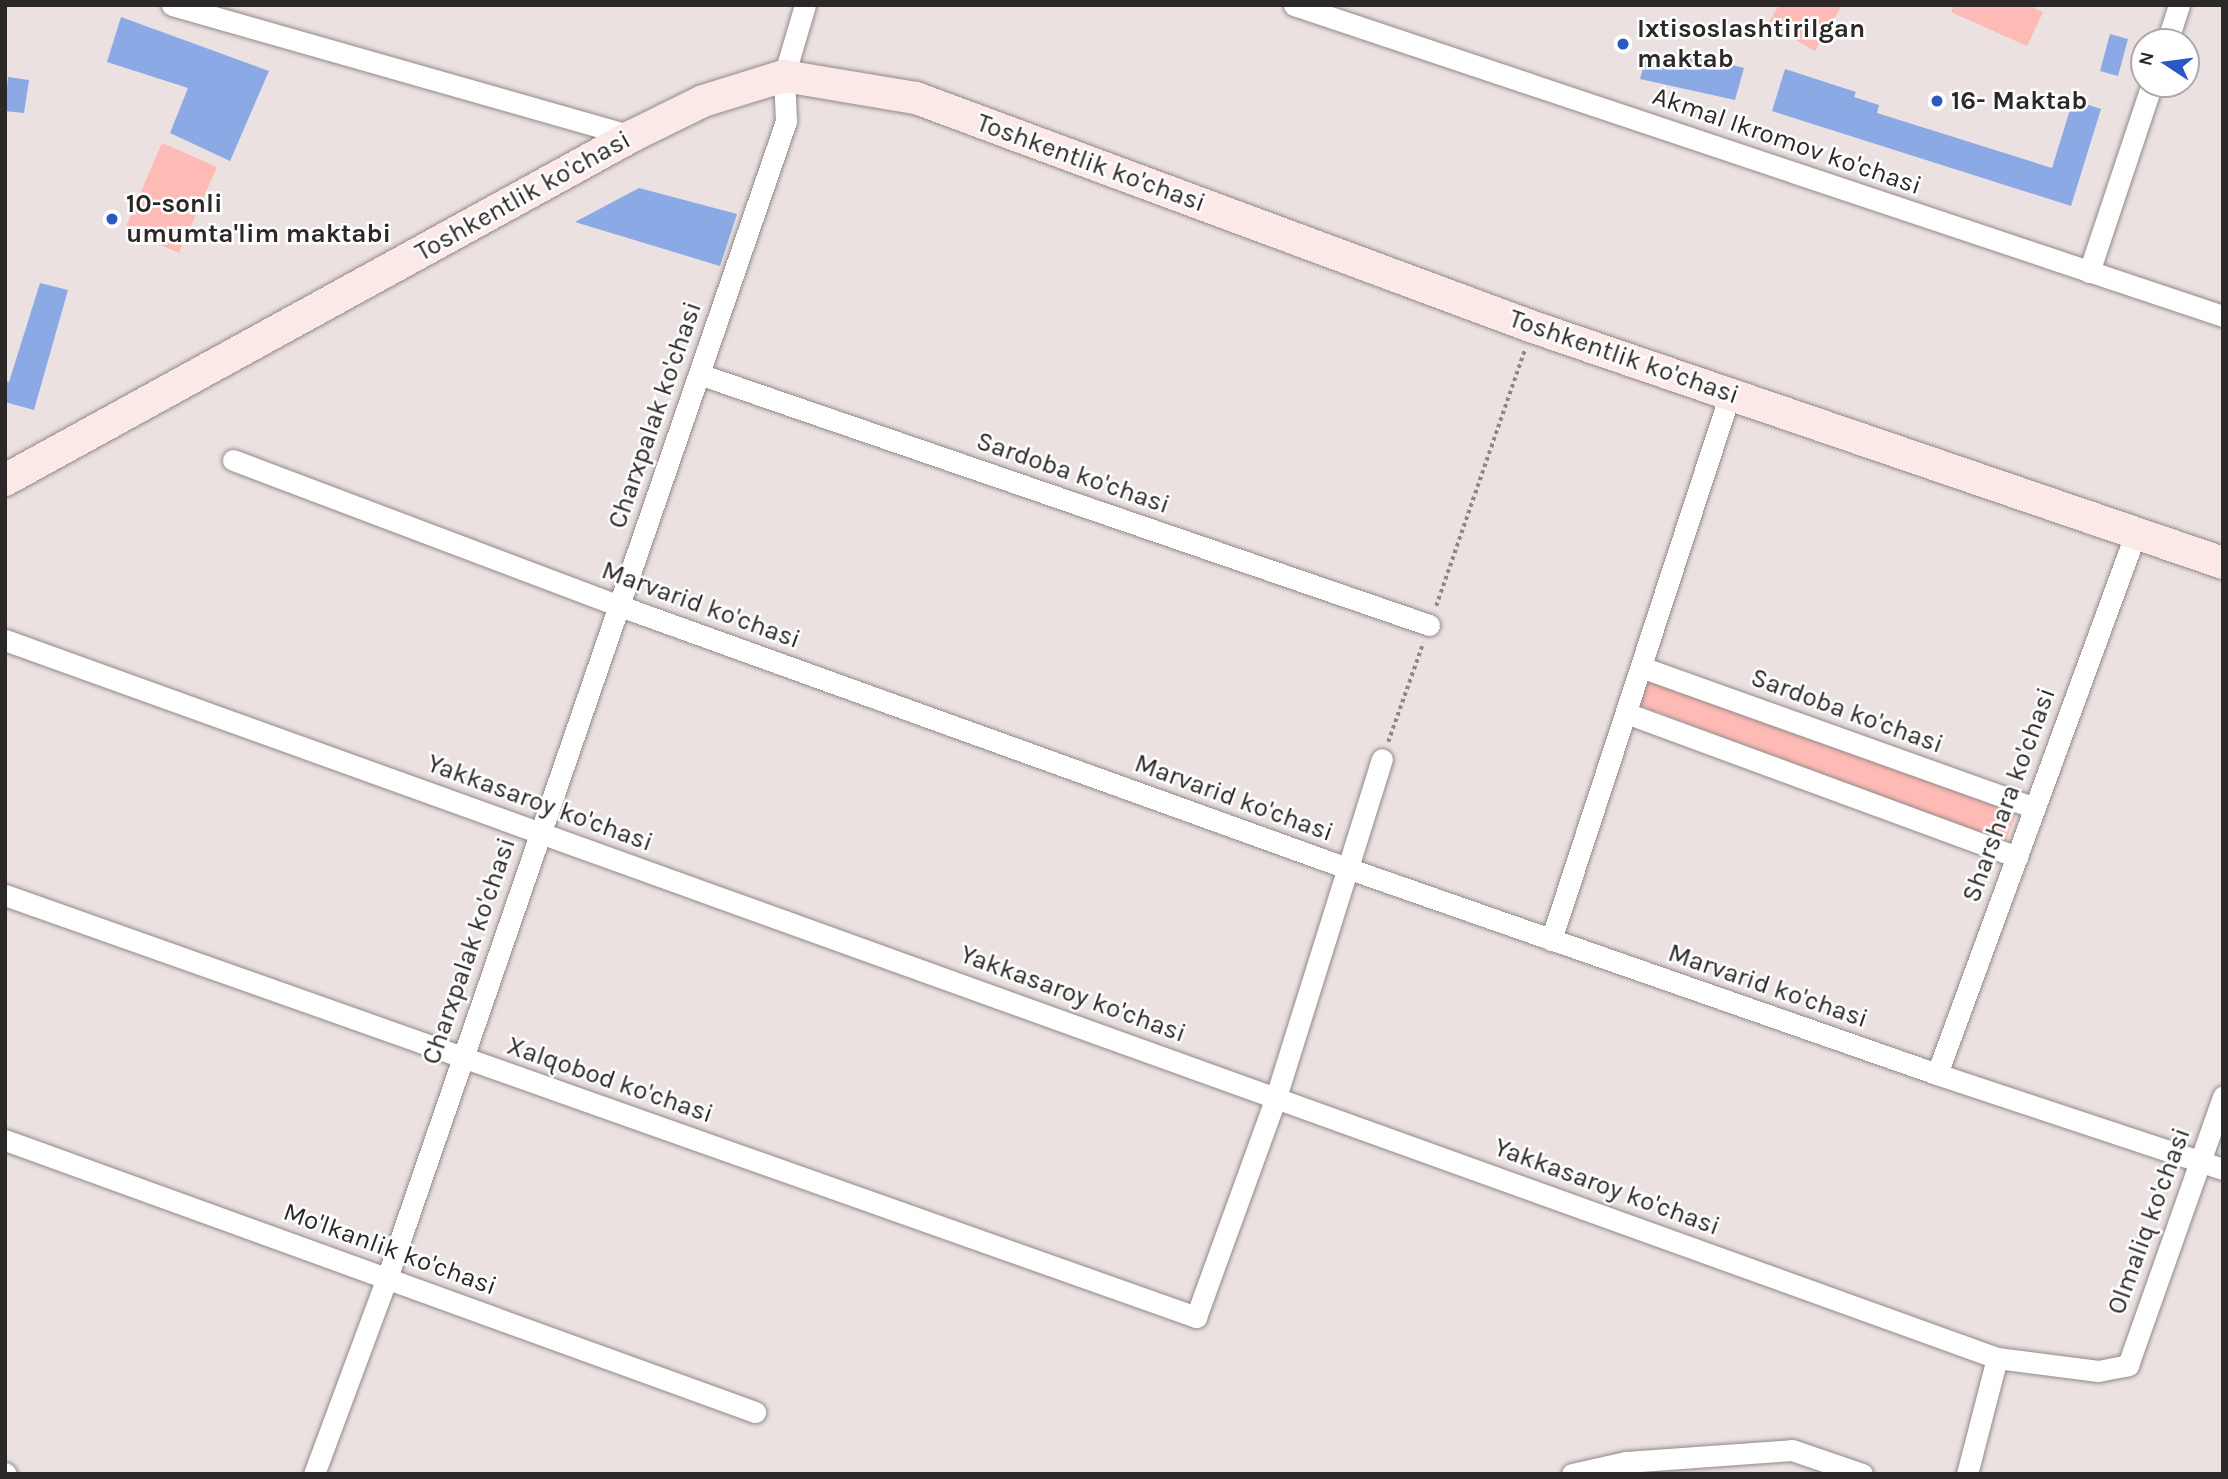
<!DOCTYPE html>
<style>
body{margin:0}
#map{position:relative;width:2228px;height:1479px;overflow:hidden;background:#ebe1e0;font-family:Karla,sans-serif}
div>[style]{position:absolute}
.green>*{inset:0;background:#febab4}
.building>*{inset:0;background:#8aa9e5}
.path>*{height:3.5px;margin-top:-1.75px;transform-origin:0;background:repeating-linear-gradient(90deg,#8c8685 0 3.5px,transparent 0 7px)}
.roads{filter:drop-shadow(0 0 2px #928988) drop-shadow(0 0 2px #928988)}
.street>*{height:21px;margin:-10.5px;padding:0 10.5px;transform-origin:10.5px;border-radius:10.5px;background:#fff}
.secondary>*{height:32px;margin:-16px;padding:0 16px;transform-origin:16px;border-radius:16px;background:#fae9e7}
.dots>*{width:19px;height:19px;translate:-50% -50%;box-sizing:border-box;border:4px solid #fff;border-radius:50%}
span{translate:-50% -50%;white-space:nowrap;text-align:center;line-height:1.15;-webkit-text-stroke:5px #fff;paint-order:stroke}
.poi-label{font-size:26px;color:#2b2827;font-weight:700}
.left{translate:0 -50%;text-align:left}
.street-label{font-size:26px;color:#2b2827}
.frame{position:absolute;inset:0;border:7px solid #2b2827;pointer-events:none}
.north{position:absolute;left:2130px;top:28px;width:70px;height:70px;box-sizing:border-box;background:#fff;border:2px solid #aaa9a9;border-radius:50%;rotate:283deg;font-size:19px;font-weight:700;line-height:28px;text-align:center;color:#2b2827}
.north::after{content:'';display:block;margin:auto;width:24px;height:32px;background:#2859c7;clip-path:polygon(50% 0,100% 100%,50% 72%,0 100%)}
</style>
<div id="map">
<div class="green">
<i style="clip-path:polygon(1779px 5px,1842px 5px,1815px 51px,1768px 24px)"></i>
<i style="clip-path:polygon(1954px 5px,2028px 5px,2043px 12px,2027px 46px,1951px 12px)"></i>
<i style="clip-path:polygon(162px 143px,217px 167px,179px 253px,125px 229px)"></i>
<i style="clip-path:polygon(1650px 677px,2016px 814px,2005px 843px,1639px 705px)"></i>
</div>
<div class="building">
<i style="clip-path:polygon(121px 17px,269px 71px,230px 161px,170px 133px,188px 88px,107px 62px)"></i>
<i style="clip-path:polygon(2110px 34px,2128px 39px,2118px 76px,2100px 71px)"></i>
<i style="clip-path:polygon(1690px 54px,1744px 68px,1735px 100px,1640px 79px,1646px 57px,1686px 68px)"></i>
<i style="clip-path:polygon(1785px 69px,1856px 92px,1854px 97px,1879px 105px,1877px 113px,2052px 168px,2073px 100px,2101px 109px,2071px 206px,1772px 111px)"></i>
<i style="clip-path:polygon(8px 77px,29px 80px,24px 113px,5px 111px)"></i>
<i style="clip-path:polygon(639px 188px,737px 214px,720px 266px,575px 222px)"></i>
<i style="clip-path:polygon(40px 283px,68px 290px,34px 410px,5px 402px,5px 381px,9px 382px)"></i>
</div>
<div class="path">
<i style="left:1436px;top:606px;width:272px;rotate:-70.9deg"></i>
<i style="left:1388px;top:742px;width:105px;rotate:-70.5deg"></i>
</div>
<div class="roads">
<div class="street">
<i style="left:172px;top:5px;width:478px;rotate:15.9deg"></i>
<i style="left:1294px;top:5px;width:980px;rotate:18.51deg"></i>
<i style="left:2167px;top:42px;width:39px;rotate:-72deg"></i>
<i style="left:2089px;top:272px;width:198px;rotate:-71.5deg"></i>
<i style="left:699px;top:374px;width:772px;rotate:18.97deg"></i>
<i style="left:233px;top:460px;width:414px;rotate:20.7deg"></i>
<i style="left:620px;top:606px;width:773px;rotate:19.82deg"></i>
<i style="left:1347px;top:868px;width:625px;rotate:19.25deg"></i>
<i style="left:1937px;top:1074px;width:301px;rotate:18.4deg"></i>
<i style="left:5px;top:640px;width:2117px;rotate:19.82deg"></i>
<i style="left:1997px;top:1358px;width:102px;rotate:7.3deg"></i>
<i style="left:2098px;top:1371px;width:31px;rotate:-11deg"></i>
<i style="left:2128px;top:1365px;width:285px;rotate:-70.5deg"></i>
<i style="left:1641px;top:667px;width:418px;rotate:19.7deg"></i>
<i style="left:1626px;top:713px;width:417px;rotate:20.2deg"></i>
<i style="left:5px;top:895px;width:1264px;rotate:19.51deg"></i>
<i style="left:1196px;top:1317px;width:234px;rotate:-70deg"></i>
<i style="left:1276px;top:1097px;width:354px;rotate:-72.6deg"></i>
<i style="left:1551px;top:940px;width:575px;rotate:-71.85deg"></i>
<i style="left:1937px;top:1074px;width:574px;rotate:-69.83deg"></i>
<i style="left:5px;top:1140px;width:798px;rotate:19.93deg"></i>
<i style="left:5px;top:1473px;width:1px;rotate:45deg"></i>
<i style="left:314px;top:1474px;width:209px;rotate:-69.6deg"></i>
<i style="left:387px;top:1278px;width:1224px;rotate:-70.97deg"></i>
<i style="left:786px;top:121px;width:45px;rotate:-92.5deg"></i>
<i style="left:784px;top:76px;width:74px;rotate:-73.5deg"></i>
<i style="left:1572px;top:1474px;width:55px;rotate:-12.5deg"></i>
<i style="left:1626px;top:1462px;width:166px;rotate:-4.1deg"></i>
<i style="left:1792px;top:1450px;width:74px;rotate:18.9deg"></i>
<i style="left:1967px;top:1474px;width:120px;rotate:-75.5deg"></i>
</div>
<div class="secondary">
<i style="left:5px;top:480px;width:715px;rotate:-28.75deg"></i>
<i style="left:632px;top:136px;width:79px;rotate:-26.2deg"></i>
<i style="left:703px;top:101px;width:85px;rotate:-17.2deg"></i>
<i style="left:784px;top:76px;width:134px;rotate:9.5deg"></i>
<i style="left:916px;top:98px;width:658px;rotate:20.36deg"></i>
<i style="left:1533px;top:327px;width:729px;rotate:18.88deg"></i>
</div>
</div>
<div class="dots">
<i style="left:1623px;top:44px;background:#2859c7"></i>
<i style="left:1937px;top:101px;background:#2859c7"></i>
<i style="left:112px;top:219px;background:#2859c7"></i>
</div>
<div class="poi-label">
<span class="left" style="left:1637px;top:44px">Ixtisoslashtirilgan<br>maktab</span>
<span class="left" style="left:1951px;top:101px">16- Maktab</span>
<span class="left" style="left:126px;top:219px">10-sonli<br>umumta'lim maktabi</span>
</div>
<div class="street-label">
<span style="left:1787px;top:141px;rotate:19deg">Akmal Ikromov ko'chasi</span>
<span style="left:1091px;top:163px;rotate:20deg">Toshkentlik ko'chasi</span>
<span style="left:523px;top:196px;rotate:-29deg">Toshkentlik ko'chasi</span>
<span style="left:1624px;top:357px;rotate:19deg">Toshkentlik ko'chasi</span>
<span style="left:655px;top:415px;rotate:-71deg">Charxpalak ko'chasi</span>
<span style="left:1073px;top:473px;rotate:19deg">Sardoba ko'chasi</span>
<span style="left:701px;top:605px;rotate:20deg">Marvarid ko'chasi</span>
<span style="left:1847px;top:711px;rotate:20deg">Sardoba ko'chasi</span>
<span style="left:2009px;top:795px;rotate:-70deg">Sharshara ko'chasi</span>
<span style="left:1234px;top:798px;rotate:20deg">Marvarid ko'chasi</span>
<span style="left:540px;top:803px;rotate:20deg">Yakkasaroy ko'chasi</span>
<span style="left:469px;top:951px;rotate:-71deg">Charxpalak ko'chasi</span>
<span style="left:1768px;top:986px;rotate:19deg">Marvarid ko'chasi</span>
<span style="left:1073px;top:994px;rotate:20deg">Yakkasaroy ko'chasi</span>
<span style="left:610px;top:1080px;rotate:19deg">Xalqobod ko'chasi</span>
<span style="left:1607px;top:1187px;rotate:20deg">Yakkasaroy ko'chasi</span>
<span style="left:2149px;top:1221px;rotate:-70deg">Olmaliq ko'chasi</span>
<span style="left:390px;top:1249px;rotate:20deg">Mo'lkanlik ko'chasi</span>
</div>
<div class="frame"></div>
<div class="north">N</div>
</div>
